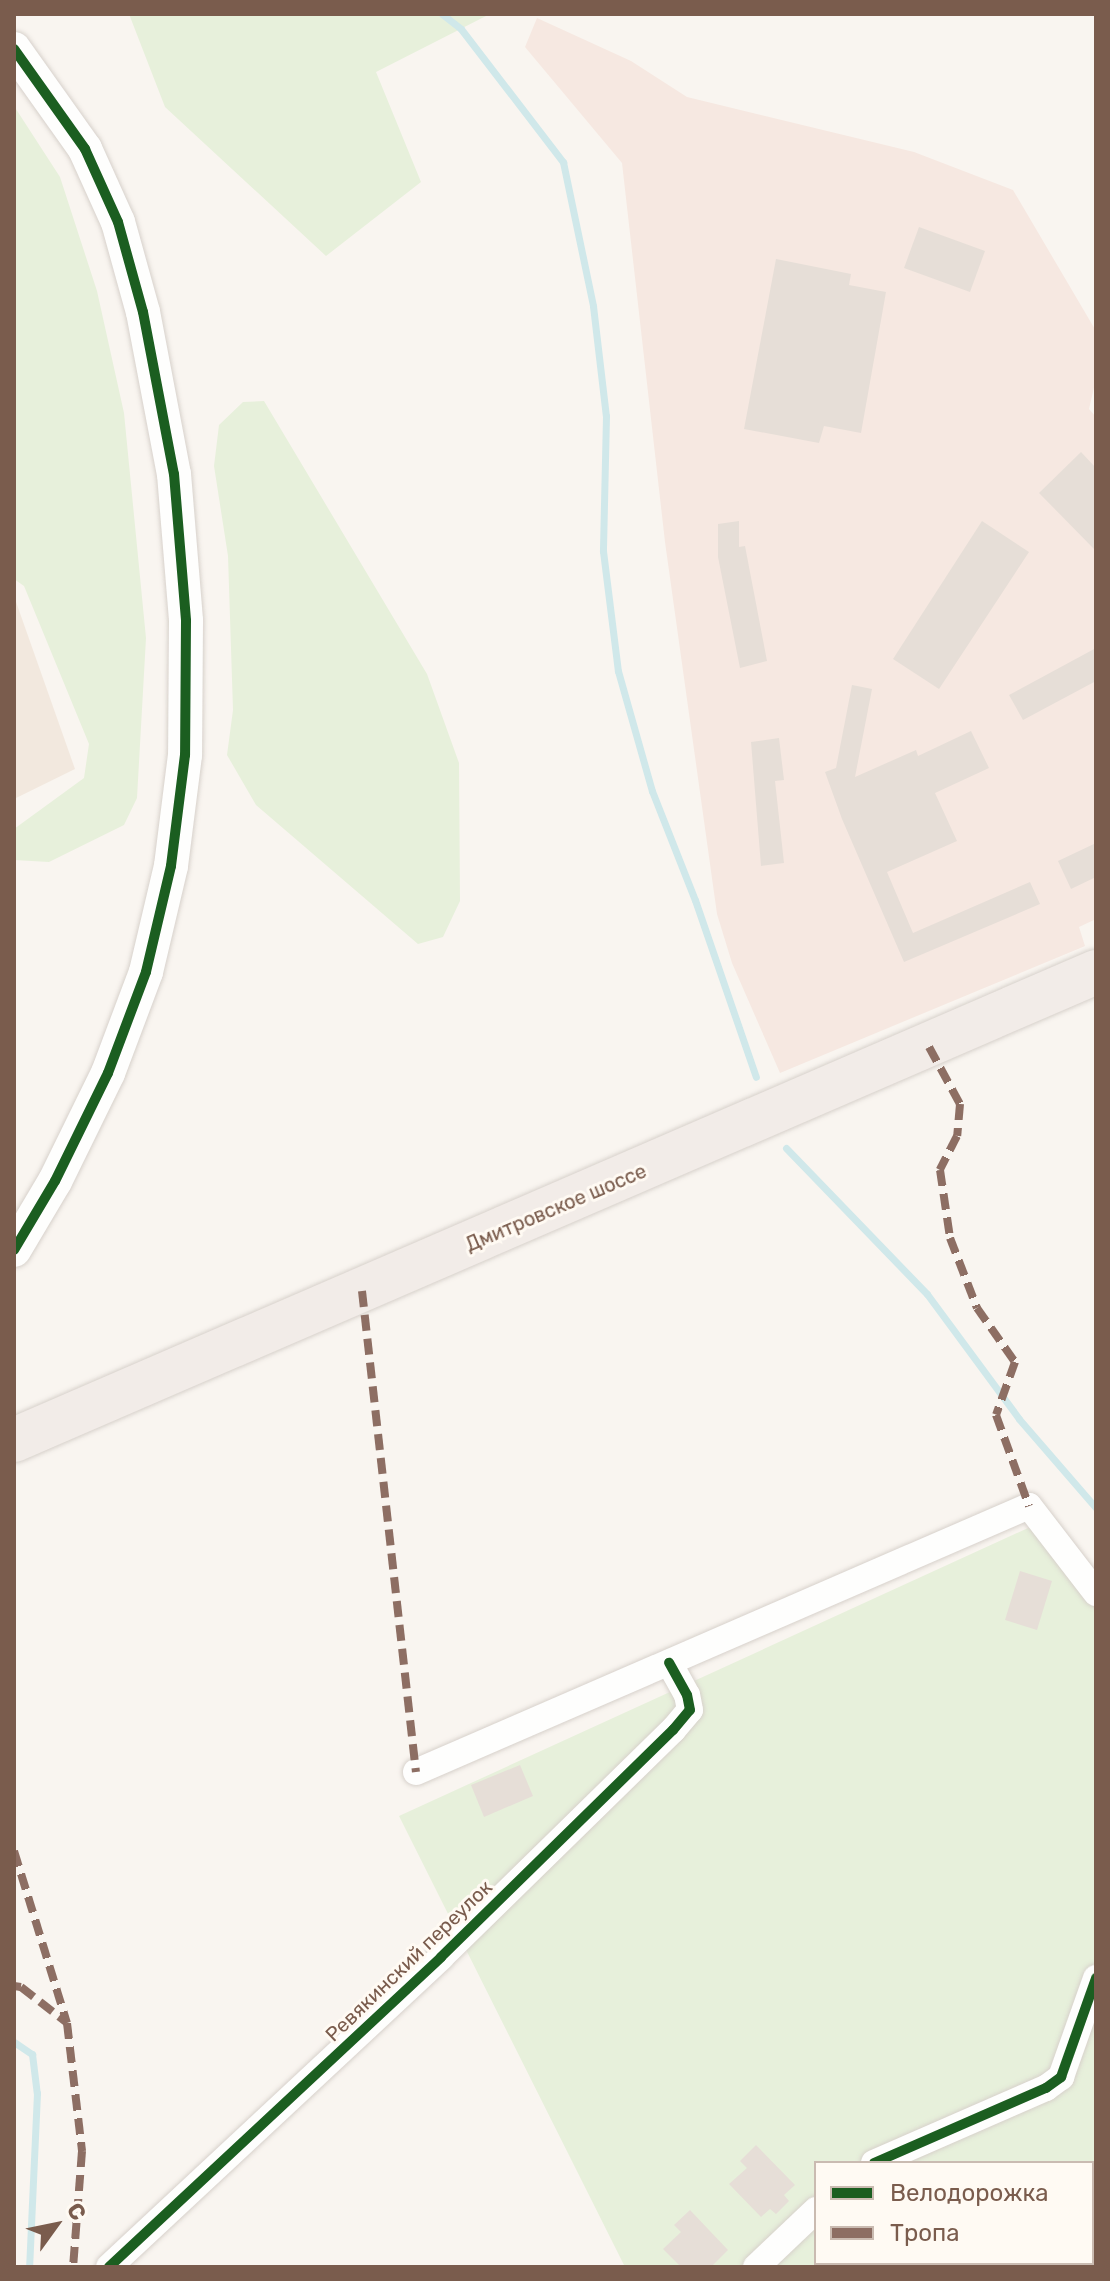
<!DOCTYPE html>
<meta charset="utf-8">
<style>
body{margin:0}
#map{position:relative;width:1110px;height:2281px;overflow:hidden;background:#f9f5f0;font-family:Rubik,sans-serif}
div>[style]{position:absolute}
.residential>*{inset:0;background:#f2e8de}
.commercial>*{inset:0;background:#f6e8e1}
.green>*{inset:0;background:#e7f0db}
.stream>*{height:7px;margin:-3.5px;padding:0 3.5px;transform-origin:3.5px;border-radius:3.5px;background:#d0e8ea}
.building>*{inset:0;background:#e6ded7}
.roads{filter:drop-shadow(0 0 2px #d7d1cb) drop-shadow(0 0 2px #d7d1cb)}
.minor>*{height:26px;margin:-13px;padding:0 13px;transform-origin:13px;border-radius:13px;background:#fefefd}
.tertiary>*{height:34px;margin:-17px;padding:0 17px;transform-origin:17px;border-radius:17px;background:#fefefd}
.trunk>*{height:44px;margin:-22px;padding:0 22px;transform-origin:22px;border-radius:22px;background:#f2ece8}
.quiet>*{height:8px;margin-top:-4px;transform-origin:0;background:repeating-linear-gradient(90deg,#8d6e63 0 16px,transparent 0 24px)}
.cycleway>*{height:10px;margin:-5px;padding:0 5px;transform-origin:5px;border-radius:5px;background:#1b5e20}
span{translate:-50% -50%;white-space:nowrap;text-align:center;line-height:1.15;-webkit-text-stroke:6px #fffaf3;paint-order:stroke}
.street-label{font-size:20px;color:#7a5c4d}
.frame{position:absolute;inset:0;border:16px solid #7a5c4d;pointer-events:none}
.legend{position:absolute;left:814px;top:2161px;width:280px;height:104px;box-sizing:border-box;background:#fffaf3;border:2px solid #cabbb1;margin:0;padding:10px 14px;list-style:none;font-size:24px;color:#7a5c4d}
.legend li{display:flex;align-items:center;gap:16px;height:40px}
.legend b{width:40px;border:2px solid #cabbb1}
.north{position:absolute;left:16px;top:2185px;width:80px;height:80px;-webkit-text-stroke:6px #fffaf3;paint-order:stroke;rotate:57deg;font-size:22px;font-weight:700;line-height:32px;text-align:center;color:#7a5c4d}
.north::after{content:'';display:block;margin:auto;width:28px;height:36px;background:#7a5c4d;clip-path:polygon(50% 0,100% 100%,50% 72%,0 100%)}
</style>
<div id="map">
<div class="residential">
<i style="clip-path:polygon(15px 599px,75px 769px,14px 799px,14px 600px)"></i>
</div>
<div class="commercial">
<i style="clip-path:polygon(537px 18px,631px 61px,687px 97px,914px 152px,1013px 190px,1096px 331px,1096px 379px,1089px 409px,1096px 417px,1096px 919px,1079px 927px,1085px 946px,780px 1073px,732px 963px,717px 914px,665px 542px,622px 163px,525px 47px)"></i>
</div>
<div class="green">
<i style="clip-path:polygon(129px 14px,486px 14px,486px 16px,376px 72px,421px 182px,326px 256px,165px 107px)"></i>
<i style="clip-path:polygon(14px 106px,60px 177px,97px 291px,124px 413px,146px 638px,137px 798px,124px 825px,49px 862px,14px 860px,14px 829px,84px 778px,89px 744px,24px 586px,14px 579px)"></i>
<i style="clip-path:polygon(264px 401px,427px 674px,459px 763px,460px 901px,443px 937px,418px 944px,256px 805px,227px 755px,233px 710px,228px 556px,214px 466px,219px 425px,243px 402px)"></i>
<i style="clip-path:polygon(evenodd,1039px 1523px,1096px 1588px,1096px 2267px,625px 2267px,399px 1816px,1039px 1523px,816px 2163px,1092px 2163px,1092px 2263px,816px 2263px,816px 2163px)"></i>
</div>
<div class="stream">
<i style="left:442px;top:14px;width:24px;rotate:38deg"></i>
<i style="left:461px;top:29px;width:168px;rotate:52.5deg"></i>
<i style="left:563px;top:162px;width:147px;rotate:78.2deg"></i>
<i style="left:593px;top:306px;width:111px;rotate:83.3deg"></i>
<i style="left:606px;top:416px;width:135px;rotate:91.3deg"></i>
<i style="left:603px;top:551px;width:121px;rotate:82.9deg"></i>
<i style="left:618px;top:671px;width:125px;rotate:74.2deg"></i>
<i style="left:652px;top:791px;width:117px;rotate:68.5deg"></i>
<i style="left:695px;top:900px;width:187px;rotate:71deg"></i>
<i style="left:786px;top:1148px;width:203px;rotate:46deg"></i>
<i style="left:927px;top:1294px;width:155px;rotate:53.6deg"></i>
<i style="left:1019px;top:1419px;width:118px;rotate:49.1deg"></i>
<i style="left:14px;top:2042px;width:22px;rotate:34deg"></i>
<i style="left:32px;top:2054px;width:39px;rotate:83deg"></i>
<i style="left:37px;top:2093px;width:174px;rotate:92.6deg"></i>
</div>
<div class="building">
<i style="clip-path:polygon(919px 227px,985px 251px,970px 292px,904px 268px)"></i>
<i style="clip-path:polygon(776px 259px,851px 274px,849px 285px,886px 292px,861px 433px,824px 426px,819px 443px,744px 429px)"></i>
<i style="clip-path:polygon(1081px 452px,1096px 468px,1096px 551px,1039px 493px)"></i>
<i style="clip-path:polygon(739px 521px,739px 547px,745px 546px,767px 661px,740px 668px,718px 557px,718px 524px)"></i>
<i style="clip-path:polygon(982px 521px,1029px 552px,939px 689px,893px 659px)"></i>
<i style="clip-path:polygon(1096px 648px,1096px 681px,1023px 720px,1009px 695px)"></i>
<i style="clip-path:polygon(852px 685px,872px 689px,855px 777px,916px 750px,918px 756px,971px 731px,989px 768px,935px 793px,957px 841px,887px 872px,913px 933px,1030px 882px,1040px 904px,904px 962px,842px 819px,825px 772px,836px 768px)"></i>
<i style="clip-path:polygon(779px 738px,784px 780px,775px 781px,784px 863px,761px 866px,751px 742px)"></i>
<i style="clip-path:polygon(1096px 843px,1096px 877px,1071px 889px,1058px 861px)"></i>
<i style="clip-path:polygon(1020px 1571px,1052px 1581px,1037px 1630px,1005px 1620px)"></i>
<i style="clip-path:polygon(520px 1765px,533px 1796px,484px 1817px,471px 1785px)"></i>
<i style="clip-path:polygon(756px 2145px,795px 2185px,784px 2195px,789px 2201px,776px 2214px,770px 2209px,761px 2217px,729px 2184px,747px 2168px,740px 2161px)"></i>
<i style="clip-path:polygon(690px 2210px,728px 2250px,711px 2267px,681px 2267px,663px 2249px,681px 2232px,674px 2225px)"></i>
</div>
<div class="roads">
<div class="minor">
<i style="left:416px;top:1772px;width:668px;rotate:-23.46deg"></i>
<i style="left:1029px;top:1506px;width:110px;rotate:52.4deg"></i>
<i style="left:874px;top:2163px;width:188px;rotate:-23.6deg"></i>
<i style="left:1046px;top:2088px;width:19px;rotate:-36deg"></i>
<i style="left:1061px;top:2077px;width:105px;rotate:-70.5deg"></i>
<i style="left:109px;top:2267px;width:454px;rotate:-43deg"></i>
<i style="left:441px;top:1957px;width:325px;rotate:-44.4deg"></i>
<i style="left:673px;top:1730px;width:26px;rotate:-50deg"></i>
<i style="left:690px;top:1710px;width:15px;rotate:-101deg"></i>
<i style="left:687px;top:1695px;width:37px;rotate:-119deg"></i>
<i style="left:756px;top:2267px;width:83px;rotate:-43.5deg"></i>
<i style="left:1087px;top:2267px;width:6px;rotate:-39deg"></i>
</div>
<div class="tertiary">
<i style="left:14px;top:49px;width:123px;rotate:54.6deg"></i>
<i style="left:85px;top:149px;width:80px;rotate:65.7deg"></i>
<i style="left:118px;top:222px;width:93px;rotate:74.5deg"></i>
<i style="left:143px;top:312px;width:165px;rotate:79.2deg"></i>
<i style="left:174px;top:474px;width:147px;rotate:85.3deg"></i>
<i style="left:186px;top:621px;width:134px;rotate:90.4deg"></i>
<i style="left:185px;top:755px;width:112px;rotate:97.2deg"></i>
<i style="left:171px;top:866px;width:109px;rotate:103.3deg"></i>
<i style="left:146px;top:972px;width:108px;rotate:110.6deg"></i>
<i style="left:108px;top:1073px;width:120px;rotate:116.1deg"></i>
<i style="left:55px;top:1181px;width:80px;rotate:120.7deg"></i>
</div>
<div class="trunk">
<i style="left:14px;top:1440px;width:1179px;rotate:-23.39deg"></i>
</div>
</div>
<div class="quiet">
<i style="left:929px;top:1047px;width:65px;rotate:61.5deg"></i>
<i style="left:960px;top:1104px;width:32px;rotate:95deg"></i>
<i style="left:957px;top:1136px;width:38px;rotate:117deg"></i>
<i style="left:940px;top:1170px;width:69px;rotate:81.6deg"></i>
<i style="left:950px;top:1238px;width:75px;rotate:68.9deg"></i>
<i style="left:977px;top:1308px;width:66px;rotate:54.9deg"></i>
<i style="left:1015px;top:1362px;width:56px;rotate:109.7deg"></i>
<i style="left:996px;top:1415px;width:97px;rotate:70.1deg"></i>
<i style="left:362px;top:1291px;width:484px;rotate:83.6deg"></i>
<i style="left:14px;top:1851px;width:180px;rotate:72.9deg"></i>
<i style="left:67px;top:2023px;width:129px;rotate:83.3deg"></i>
<i style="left:82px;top:2151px;width:116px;rotate:94.4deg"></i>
<i style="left:14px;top:1986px;width:7px;rotate:8deg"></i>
<i style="left:21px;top:1987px;width:58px;rotate:38deg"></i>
</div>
<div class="cycleway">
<i style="left:14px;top:49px;width:123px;rotate:54.6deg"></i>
<i style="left:85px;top:149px;width:80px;rotate:65.7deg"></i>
<i style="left:118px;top:222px;width:93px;rotate:74.5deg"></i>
<i style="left:143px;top:312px;width:165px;rotate:79.2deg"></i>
<i style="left:174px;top:474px;width:147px;rotate:85.3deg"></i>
<i style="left:186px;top:621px;width:134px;rotate:90.4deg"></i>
<i style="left:185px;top:755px;width:112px;rotate:97.2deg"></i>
<i style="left:171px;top:866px;width:109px;rotate:103.3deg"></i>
<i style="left:146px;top:972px;width:108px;rotate:110.6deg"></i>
<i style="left:108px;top:1073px;width:120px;rotate:116.1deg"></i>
<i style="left:55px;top:1181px;width:80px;rotate:120.7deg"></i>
<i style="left:874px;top:2163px;width:188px;rotate:-23.6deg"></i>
<i style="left:1046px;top:2088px;width:19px;rotate:-36deg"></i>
<i style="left:1061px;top:2077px;width:105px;rotate:-70.5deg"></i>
<i style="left:109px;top:2267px;width:454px;rotate:-43deg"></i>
<i style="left:441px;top:1957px;width:325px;rotate:-44.4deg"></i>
<i style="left:673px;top:1730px;width:26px;rotate:-50deg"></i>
<i style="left:690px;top:1710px;width:15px;rotate:-101deg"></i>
<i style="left:687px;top:1695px;width:37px;rotate:-119deg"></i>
</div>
<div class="street-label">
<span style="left:556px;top:1208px;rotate:-23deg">Дмитровское шоссе</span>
<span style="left:409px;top:1961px;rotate:-44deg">Ревякинский переулок</span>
</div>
<div class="frame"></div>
<ul class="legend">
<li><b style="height:10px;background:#1b5e20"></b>Велодорожка</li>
<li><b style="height:10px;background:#8d6e63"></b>Тропа</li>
</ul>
<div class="north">С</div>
</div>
